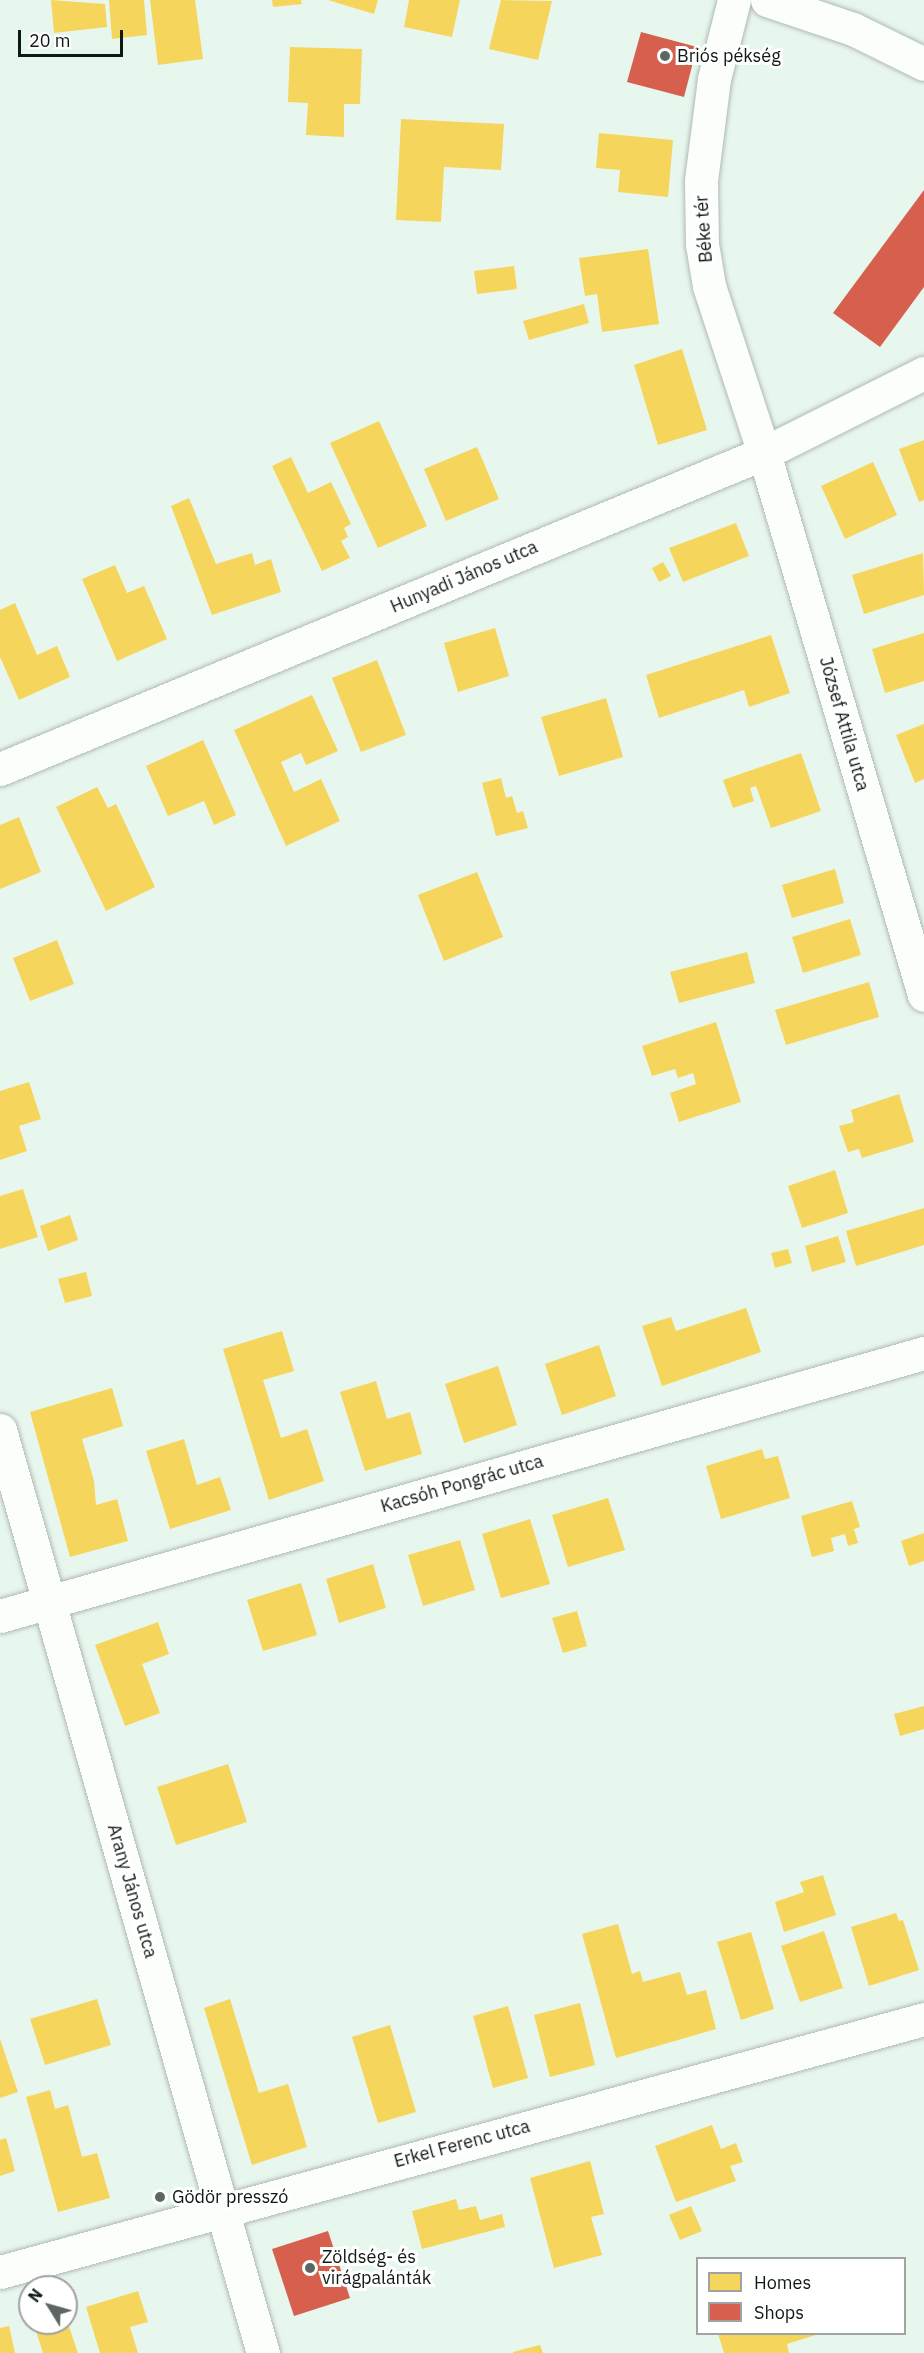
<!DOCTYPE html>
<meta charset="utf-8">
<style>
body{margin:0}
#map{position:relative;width:924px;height:2353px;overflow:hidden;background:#e8f7ee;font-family:"IBM Plex Sans",sans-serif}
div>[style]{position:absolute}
.homes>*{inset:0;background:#f6d55c}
.shops>*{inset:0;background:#d6604d}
.roads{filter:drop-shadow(0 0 2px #afbab3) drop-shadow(0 0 2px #afbab3)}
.minor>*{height:33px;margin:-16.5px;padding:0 16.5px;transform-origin:16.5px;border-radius:16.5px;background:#fcfefc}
.tertiary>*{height:33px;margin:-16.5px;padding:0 16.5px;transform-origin:16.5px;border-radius:16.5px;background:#fcfefc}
.dots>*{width:16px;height:16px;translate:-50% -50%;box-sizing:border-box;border:3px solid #fff;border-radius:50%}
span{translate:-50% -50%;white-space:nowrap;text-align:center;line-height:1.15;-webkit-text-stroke:6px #fff;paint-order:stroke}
.poi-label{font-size:18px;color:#101a15}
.left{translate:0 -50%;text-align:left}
.street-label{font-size:18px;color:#101a15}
.legend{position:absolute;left:696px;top:2257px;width:210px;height:78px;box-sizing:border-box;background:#fff;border:2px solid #9fa3a1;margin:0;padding:8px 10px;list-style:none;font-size:18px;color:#101a15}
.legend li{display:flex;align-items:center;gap:12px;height:30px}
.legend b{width:30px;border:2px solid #9fa3a1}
.north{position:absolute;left:18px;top:2275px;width:60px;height:60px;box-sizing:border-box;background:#fff;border:2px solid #9fa3a1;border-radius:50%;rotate:307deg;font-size:16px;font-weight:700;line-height:24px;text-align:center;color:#101a15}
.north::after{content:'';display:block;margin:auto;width:21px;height:27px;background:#5c6761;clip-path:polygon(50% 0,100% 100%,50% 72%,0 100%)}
.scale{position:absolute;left:18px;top:30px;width:105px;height:27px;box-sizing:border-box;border:3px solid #101a15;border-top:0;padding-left:8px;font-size:18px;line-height:21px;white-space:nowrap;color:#101a15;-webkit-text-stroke:4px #fff;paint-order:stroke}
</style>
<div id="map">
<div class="homes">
<i style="clip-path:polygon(51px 0,105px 4px,107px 27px,54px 33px)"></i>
<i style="clip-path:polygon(109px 0,144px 0,147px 35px,112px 39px)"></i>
<i style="clip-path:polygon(150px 0,195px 0,203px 59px,158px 65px)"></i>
<i style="clip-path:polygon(272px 0,301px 0,302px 4px,273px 7px)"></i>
<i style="clip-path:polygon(328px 0,378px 0,374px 14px)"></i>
<i style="clip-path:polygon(409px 0,460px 0,452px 37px,404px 27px)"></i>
<i style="clip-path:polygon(501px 0,552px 1px,538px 60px,489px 49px)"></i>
<i style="clip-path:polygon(290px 47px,362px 49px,360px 104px,344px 104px,344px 137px,306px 135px,308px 103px,288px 102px)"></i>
<i style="clip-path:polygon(401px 119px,504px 124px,501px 170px,444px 167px,441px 222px,396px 220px)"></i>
<i style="clip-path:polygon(599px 133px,673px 140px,668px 197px,618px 192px,620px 170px,596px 168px)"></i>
<i style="clip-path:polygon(648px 249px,659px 324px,602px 332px,597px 294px,585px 296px,579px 258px)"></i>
<i style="clip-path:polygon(514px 266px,517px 289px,477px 294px,474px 271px)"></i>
<i style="clip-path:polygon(584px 304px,589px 323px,529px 340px,523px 321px)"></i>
<i style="clip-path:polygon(682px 349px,707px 430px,658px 445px,634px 365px)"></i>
<i style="clip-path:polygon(379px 421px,427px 526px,378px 548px,330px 443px)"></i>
<i style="clip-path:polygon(924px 440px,924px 500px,919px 502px,899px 449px)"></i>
<i style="clip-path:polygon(477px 447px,499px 499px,446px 521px,424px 469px)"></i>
<i style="clip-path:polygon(291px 457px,308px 493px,331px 482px,351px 524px,344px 528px,348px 537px,341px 541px,350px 558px,322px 571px,272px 466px)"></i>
<i style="clip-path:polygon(873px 462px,897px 515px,845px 539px,821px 486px)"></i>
<i style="clip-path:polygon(189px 498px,216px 564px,252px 553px,255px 565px,271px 559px,281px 592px,212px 615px,171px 506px)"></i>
<i style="clip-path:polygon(736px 523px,749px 556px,683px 582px,669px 548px)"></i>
<i style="clip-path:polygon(923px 553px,924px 595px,864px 614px,852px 575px)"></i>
<i style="clip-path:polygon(663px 562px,671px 576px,659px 582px,652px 568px)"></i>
<i style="clip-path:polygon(115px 565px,127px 593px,144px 586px,167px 639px,117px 661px,82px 579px)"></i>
<i style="clip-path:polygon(15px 603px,37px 655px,57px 646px,70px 677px,19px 700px,0 657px,0 610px)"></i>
<i style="clip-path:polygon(495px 628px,509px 676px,458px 692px,444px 643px)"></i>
<i style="clip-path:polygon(924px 633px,924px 681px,885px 693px,872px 649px)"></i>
<i style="clip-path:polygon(771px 635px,790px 693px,749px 707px,744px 690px,659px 718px,646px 675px)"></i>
<i style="clip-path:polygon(377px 660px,406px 735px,361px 752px,332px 678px)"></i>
<i style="clip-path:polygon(312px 695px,338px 751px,306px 765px,301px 753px,281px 762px,294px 792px,321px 779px,340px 821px,286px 846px,234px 730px)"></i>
<i style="clip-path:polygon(606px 698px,623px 757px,559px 776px,541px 717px)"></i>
<i style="clip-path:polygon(924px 724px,924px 779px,915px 783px,896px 735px)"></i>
<i style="clip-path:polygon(203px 740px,236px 815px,214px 825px,204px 801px,168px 816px,146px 766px)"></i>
<i style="clip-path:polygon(801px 753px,821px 811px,771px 828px,756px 786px,750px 788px,754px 801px,733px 808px,723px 780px)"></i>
<i style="clip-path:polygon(501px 778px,506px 798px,512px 796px,517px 813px,523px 811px,528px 828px,496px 836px,482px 783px)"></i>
<i style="clip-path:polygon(97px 787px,108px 808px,116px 804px,155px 887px,106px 911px,56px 807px)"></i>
<i style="clip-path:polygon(19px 817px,41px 872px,0 889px,0 825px)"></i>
<i style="clip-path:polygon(835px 869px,844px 903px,792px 918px,782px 885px)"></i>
<i style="clip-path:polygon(477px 872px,503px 937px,444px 961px,418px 895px)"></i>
<i style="clip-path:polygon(850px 919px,861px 955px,803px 973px,792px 937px)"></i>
<i style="clip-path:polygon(57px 940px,74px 984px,30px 1001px,13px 958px)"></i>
<i style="clip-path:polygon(747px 952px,755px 983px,679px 1003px,670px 972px)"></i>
<i style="clip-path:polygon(869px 982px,879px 1017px,786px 1045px,775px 1010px)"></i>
<i style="clip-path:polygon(716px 1022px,741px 1102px,679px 1122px,670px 1093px,696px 1084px,693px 1073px,678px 1078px,675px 1069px,652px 1076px,642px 1046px)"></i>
<i style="clip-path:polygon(29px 1082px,41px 1119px,19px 1126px,27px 1151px,0 1160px,0 1091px)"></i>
<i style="clip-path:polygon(899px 1094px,914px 1142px,862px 1158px,859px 1149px,848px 1152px,839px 1126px,854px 1122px,851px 1110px)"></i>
<i style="clip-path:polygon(835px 1170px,848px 1213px,802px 1228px,788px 1186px)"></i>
<i style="clip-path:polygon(23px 1189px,38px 1237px,0 1249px,0 1196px)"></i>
<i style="clip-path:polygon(924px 1208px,924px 1245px,856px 1266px,846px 1231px)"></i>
<i style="clip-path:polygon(70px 1215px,78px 1240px,48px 1251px,40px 1226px)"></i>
<i style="clip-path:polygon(838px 1236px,846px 1262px,812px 1272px,805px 1246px)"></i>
<i style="clip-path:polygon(788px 1249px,792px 1263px,775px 1268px,771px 1253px)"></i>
<i style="clip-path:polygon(86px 1272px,92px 1296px,65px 1303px,58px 1279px)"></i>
<i style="clip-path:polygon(746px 1308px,761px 1352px,662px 1386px,642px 1326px,671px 1317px,676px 1331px)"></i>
<i style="clip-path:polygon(282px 1331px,294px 1371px,263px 1380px,281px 1438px,307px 1429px,324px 1481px,269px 1500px,223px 1349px)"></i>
<i style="clip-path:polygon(599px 1345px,616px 1396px,562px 1415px,545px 1364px)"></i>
<i style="clip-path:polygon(498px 1366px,517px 1425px,464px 1443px,445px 1384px)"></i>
<i style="clip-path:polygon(376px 1381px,387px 1419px,410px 1412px,422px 1454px,365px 1471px,340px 1392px)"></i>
<i style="clip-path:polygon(112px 1388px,123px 1426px,82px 1439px,94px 1481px,96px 1505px,117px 1499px,128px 1541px,70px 1557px,30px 1412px)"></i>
<i style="clip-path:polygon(184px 1439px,197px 1485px,220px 1477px,231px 1510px,170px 1529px,146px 1451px)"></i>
<i style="clip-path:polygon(762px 1449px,765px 1459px,778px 1456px,790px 1498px,721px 1519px,706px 1466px)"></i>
<i style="clip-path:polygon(608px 1498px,625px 1550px,568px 1567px,552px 1515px)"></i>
<i style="clip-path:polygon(852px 1501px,860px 1527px,854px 1529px,858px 1543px,848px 1546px,845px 1534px,831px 1538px,834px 1551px,812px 1557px,801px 1516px)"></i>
<i style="clip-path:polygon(530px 1519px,550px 1584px,501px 1598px,482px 1534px)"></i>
<i style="clip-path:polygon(924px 1533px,924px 1561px,909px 1566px,901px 1541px)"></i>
<i style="clip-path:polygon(460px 1540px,475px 1590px,423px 1606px,408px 1555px)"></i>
<i style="clip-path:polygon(373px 1564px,386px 1608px,339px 1623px,326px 1579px)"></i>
<i style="clip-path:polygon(301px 1583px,317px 1635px,263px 1651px,247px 1600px)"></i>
<i style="clip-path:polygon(577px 1611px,587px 1646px,563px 1653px,552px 1618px)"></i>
<i style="clip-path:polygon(158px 1622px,169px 1654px,142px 1664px,160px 1713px,125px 1726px,95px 1645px)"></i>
<i style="clip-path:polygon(924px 1706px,924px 1729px,900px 1736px,894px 1714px)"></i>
<i style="clip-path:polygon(228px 1764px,247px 1822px,176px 1845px,157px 1787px)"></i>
<i style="clip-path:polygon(823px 1875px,836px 1915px,784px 1932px,775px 1902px,804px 1892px,800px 1882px)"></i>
<i style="clip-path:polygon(896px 1913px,899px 1921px,903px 1920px,919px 1970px,869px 1986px,851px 1927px)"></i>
<i style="clip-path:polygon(618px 1924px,632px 1974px,640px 1971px,643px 1982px,680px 1972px,687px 1995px,706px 1990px,716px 2029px,616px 2058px,582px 1934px)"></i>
<i style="clip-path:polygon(824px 1931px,843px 1988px,800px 2002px,781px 1946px)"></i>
<i style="clip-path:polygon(751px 1932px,774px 2009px,741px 2020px,717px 1942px)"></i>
<i style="clip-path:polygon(97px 1999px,111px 2045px,45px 2065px,30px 2019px)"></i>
<i style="clip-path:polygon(230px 1999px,259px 2093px,288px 2084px,307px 2147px,252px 2165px,204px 2008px)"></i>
<i style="clip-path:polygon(580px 2003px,595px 2065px,550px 2077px,534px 2015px)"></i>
<i style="clip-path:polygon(508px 2006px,528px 2078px,493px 2088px,473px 2016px)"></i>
<i style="clip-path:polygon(390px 2025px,416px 2112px,378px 2123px,352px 2037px)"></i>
<i style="clip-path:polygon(0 2039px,18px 2092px,0 2098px)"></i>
<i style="clip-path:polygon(50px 2090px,55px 2109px,68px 2105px,82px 2157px,97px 2153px,110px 2198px,58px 2212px,26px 2097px)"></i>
<i style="clip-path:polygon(712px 2125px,721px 2149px,736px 2143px,743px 2162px,730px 2166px,736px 2181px,676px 2202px,655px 2146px)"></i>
<i style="clip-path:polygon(6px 2138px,15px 2171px,0 2176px,0 2140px)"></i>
<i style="clip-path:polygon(590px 2161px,604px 2214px,591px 2217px,602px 2255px,554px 2268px,530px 2178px)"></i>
<i style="clip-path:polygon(456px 2199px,459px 2210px,476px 2206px,480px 2220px,502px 2214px,505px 2227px,422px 2249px,412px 2211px)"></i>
<i style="clip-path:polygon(691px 2206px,702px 2231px,680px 2240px,669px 2215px)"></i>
<i style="clip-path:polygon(138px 2291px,148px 2322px,130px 2327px,138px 2353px,100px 2353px,86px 2307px)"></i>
<i style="clip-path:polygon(66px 2318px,78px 2353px,43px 2353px,35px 2328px,66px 2323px)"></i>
<i style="clip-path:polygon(9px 2326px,15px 2353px,0 2353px,0 2328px)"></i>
<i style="clip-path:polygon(718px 2334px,819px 2334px,787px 2344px,789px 2353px,724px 2353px)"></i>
<i style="clip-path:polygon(540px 2345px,543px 2353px,513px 2353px,513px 2352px)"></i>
</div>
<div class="shops">
<i style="clip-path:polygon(641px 32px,697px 47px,684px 97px,627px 82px)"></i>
<i style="clip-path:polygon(924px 190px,924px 287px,880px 347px,833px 313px)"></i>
<i style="clip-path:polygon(328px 2231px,350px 2298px,294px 2316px,272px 2249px)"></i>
</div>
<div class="roads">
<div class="minor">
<i style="left:734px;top:0;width:81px;rotate:104.2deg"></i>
<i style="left:714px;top:79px;width:103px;rotate:97.3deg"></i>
<i style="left:701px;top:181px;width:63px;rotate:89.1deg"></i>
<i style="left:702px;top:244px;width:43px;rotate:80.5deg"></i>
<i style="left:709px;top:286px;width:176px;rotate:71.8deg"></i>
<i style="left:764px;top:453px;width:565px;rotate:73.55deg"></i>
<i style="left:0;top:769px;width:827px;rotate:-22.47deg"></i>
<i style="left:764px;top:453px;width:179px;rotate:-26.6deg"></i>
<i style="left:0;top:1430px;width:960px;rotate:74.1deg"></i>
<i style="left:0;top:1616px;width:961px;rotate:-15.89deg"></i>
<i style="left:0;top:2272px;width:958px;rotate:-15.31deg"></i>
</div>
<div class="tertiary">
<i style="left:767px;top:0;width:91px;rotate:18.6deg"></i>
<i style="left:853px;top:29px;width:79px;rotate:26.2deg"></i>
</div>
</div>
<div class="dots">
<i style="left:665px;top:56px;background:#5c6761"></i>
<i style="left:160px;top:2197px;background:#5c6761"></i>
<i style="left:310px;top:2268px;background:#5c6761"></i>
</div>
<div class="poi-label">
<span class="left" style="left:677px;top:56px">Briós pékség</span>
<span class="left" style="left:172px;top:2197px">Gödör presszó</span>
<span class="left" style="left:322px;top:2268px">Zöldség- és<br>virágpalánták</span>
</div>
<div class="street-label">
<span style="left:704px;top:229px;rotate:-94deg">Béke tér</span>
<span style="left:464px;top:577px;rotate:-23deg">Hunyadi János utca</span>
<span style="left:844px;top:724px;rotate:74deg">József Attila utca</span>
<span style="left:462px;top:1484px;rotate:-16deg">Kacsóh Pongrác utca</span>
<span style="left:132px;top:1891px;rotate:74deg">Arany János utca</span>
<span style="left:462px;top:2144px;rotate:-15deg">Erkel Ferenc utca</span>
</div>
<ul class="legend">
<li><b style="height:16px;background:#f6d55c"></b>Homes</li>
<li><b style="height:16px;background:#d6604d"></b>Shops</li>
</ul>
<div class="north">N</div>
<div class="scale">20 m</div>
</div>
